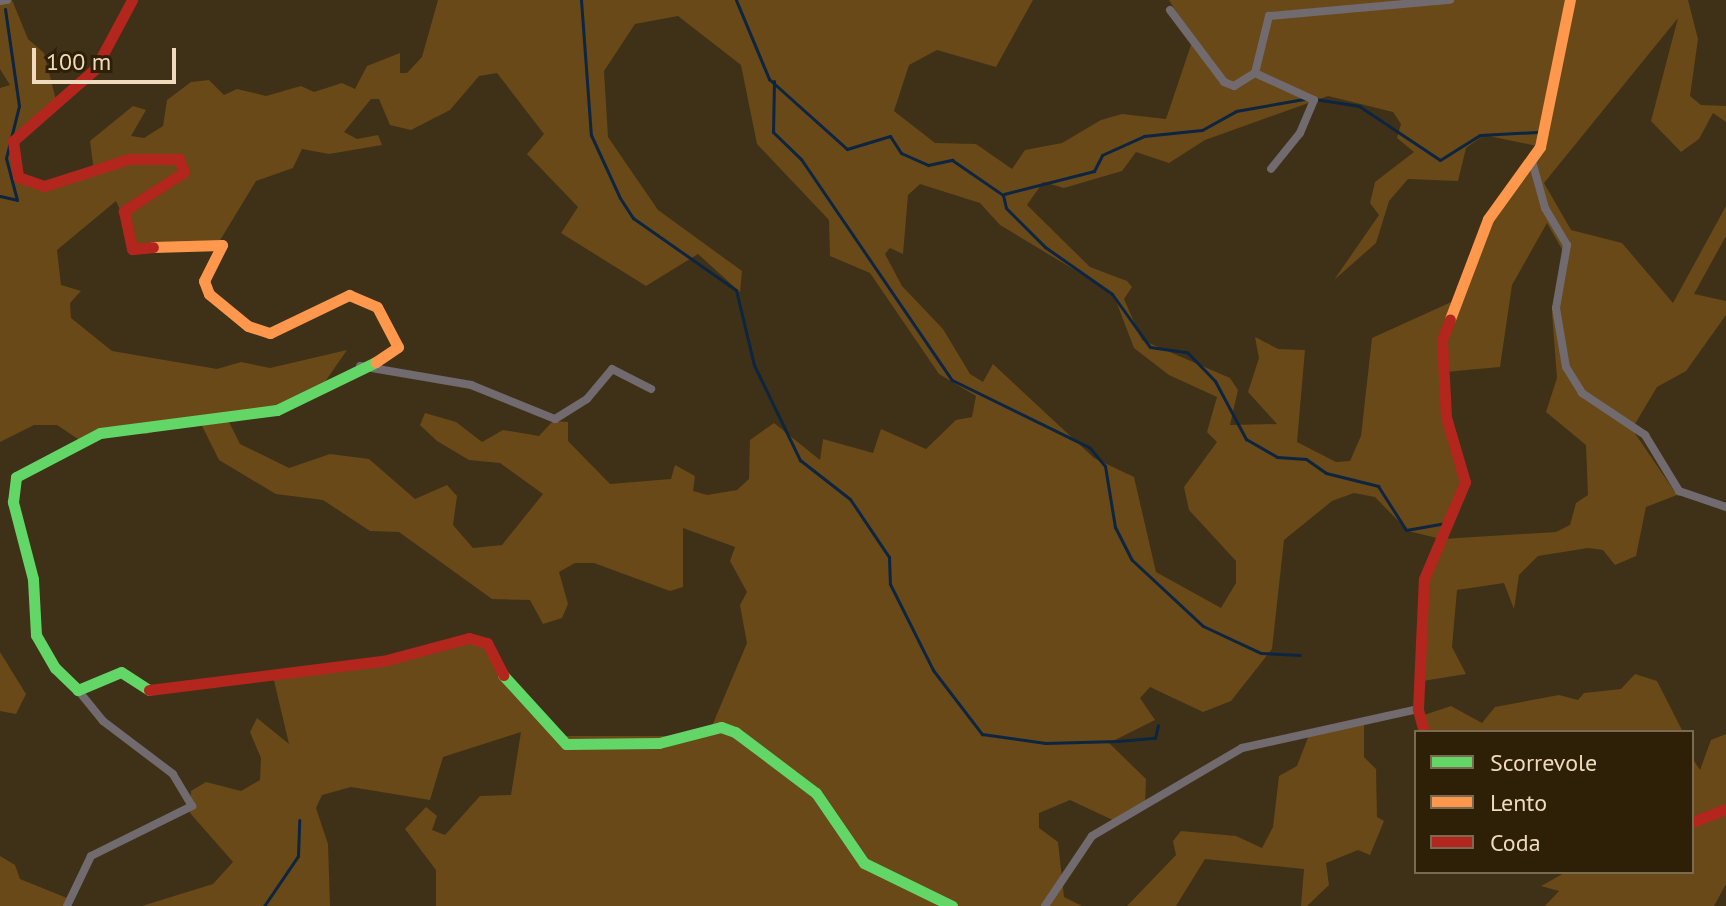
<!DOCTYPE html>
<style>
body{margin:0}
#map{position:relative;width:1726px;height:906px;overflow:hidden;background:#3f3117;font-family:"PT Sans",sans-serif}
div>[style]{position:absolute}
.green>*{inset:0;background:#684917}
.stream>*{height:3px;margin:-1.5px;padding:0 1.5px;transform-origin:1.5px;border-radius:1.5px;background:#0d2541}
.street>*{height:8px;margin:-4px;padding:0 4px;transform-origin:4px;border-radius:4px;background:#716a6e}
.fast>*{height:11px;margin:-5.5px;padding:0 5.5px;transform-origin:5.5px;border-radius:5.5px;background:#63d668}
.slow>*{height:11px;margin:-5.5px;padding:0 5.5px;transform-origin:5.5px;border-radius:5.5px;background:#ff974d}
.jam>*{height:11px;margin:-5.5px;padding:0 5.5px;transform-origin:5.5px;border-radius:5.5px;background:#b3261e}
span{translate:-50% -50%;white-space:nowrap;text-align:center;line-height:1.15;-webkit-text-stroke:6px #2e1f07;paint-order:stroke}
.legend{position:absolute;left:1414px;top:730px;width:280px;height:144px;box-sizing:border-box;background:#2e1f07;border:2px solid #7b6a50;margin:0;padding:10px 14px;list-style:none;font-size:24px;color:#efdabe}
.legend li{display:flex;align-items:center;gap:16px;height:40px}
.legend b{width:40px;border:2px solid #7b6a50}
.scale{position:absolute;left:32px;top:48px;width:144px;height:36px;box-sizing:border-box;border:4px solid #efdabe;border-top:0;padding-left:10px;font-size:24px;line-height:28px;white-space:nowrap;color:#efdabe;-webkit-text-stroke:6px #2e1f07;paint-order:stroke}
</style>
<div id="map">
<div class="green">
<i style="clip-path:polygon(evenodd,12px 0,28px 39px,44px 53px,56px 100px,15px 139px,18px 179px,41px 188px,94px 171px,90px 141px,133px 106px,146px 110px,131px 136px,144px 138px,163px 126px,167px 100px,191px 82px,209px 80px,224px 95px,237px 89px,266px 96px,301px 86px,314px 92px,342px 83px,355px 89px,367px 66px,400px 53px,400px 73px,407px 73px,422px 57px,438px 0,1033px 0,996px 67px,937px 50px,909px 65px,894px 111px,935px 143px,976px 144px,1012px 169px,1025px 150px,1062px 143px,1101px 120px,1122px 114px,1166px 119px,1193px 39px,1169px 0,1688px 0,1698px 39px,1690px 96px,1701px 105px,1726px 106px,1726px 122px,1713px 113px,1699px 139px,1681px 152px,1651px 121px,1678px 18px,1544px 183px,1571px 230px,1622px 243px,1673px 303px,1726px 206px,1726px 236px,1694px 294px,1726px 301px,1726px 315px,1686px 371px,1657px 387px,1632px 429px,1677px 495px,1646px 507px,1636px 556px,1615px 565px,1603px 550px,1588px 548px,1538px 556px,1519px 575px,1514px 609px,1504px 583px,1457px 590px,1452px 647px,1466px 674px,1423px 681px,1424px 586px,1441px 539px,1408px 531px,1375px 497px,1354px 493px,1332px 501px,1284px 540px,1272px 649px,1231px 701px,1203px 712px,1150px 687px,1140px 698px,1155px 720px,1109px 743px,1146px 779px,1145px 806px,1117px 822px,1070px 800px,1039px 813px,1039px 828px,1058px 842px,1064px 897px,1082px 906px,436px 906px,436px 870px,405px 829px,426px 807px,437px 816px,432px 830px,445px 835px,480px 796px,511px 795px,521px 732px,443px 757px,430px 800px,351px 787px,322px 795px,316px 808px,328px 844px,330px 906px,142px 906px,213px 884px,233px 862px,190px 813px,191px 791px,206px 782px,241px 791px,260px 780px,261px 758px,250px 732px,257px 718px,289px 744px,272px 672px,387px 658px,477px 637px,564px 736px,668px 736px,712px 726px,747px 643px,740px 605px,747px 592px,730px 561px,735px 547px,683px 528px,683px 587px,670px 591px,594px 563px,575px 563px,559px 572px,568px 604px,562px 618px,543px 624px,530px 600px,492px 599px,399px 532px,370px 531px,323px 500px,276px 494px,244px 475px,219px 460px,197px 416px,147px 434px,111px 431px,78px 439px,57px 425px,34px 425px,0 442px,0 88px,10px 85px,0 69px,0 2px,12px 0,678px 16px,741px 65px,757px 144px,829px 220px,830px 256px,870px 273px,939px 374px,976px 396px,972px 417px,956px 420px,926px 449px,881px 429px,873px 453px,823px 439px,820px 460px,774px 423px,750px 440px,749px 479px,737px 490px,707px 495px,693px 491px,695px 476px,675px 465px,671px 479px,610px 484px,568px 441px,568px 422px,553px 421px,539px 436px,503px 430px,482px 442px,456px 422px,425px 413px,420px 425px,437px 441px,469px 460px,500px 463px,543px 494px,502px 545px,473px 548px,453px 525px,457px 496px,447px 485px,415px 499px,369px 459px,330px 454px,289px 468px,240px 444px,227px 418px,289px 406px,320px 389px,347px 350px,270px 368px,241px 362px,217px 369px,112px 351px,71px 318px,70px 303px,81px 291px,61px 285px,57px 250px,116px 201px,139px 251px,219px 242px,256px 181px,293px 168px,302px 149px,329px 154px,382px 145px,378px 135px,357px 139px,344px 132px,371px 99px,379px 99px,390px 125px,411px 130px,450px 110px,479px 76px,497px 73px,544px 134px,527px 154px,578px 207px,561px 233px,646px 286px,698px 254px,740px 292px,742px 271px,658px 210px,608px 137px,604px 71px,635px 24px,678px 16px,12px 0,1328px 96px,1393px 112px,1401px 124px,1397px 138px,1414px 152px,1375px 182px,1370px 203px,1379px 215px,1334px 280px,1376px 243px,1389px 201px,1408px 179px,1458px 181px,1466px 148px,1484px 135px,1542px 147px,1494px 213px,1458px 299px,1372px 338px,1361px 436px,1350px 461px,1336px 462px,1297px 442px,1305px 350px,1278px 349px,1255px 337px,1259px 358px,1248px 392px,1277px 424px,1230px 425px,1238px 390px,1230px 378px,1142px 340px,1124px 299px,1132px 287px,1127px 281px,1090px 267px,1027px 205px,1043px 182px,1064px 188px,1122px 171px,1136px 152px,1169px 163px,1205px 140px,1328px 96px,12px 0,920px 184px,980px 203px,1000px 225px,1113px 293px,1134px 348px,1169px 375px,1217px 397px,1207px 432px,1217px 442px,1184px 487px,1189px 510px,1236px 561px,1236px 583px,1221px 608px,1156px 572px,1134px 477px,1094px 458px,993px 364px,983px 382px,970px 374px,943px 329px,902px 286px,885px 254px,890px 248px,903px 254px,908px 195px,920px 184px,12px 0,1547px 223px,1563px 251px,1552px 313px,1557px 378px,1546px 412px,1586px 445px,1588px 495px,1576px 503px,1570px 525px,1556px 532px,1442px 539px,1466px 482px,1446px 420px,1445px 372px,1500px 367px,1512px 285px,1547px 223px)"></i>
<i style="clip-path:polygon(0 652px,26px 694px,16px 714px,0 711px)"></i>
<i style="clip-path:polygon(1635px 674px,1657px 681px,1683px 732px,1424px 732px,1418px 717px,1451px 706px,1482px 723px,1495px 707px,1559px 695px,1578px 700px,1584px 693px,1621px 689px)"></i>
<i style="clip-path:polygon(1364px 720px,1364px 757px,1376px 769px,1377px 817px,1384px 821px,1370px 855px,1358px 850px,1326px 863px,1329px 885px,1307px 906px,1301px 906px,1304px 869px,1205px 859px,1176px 906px,1127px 906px,1176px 855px,1173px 841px,1181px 831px,1236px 836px,1262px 848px,1273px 827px,1279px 776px,1297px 766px,1309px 735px)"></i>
<i style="clip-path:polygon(1726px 734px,1726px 884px,1714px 906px,1545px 906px,1559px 891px,1541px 886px,1566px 872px,1692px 872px,1692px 758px,1700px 770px,1711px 740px)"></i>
<i style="clip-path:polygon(0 856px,15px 865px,20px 879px,67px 898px,65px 906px,0 906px)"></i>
</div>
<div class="stream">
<i style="left:581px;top:0;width:135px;rotate:85.8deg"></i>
<i style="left:591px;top:135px;width:69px;rotate:65.3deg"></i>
<i style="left:620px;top:198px;width:24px;rotate:57deg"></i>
<i style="left:633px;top:218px;width:126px;rotate:35deg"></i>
<i style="left:736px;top:290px;width:77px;rotate:76.5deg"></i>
<i style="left:754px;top:365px;width:106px;rotate:64.2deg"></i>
<i style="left:800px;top:460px;width:63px;rotate:38deg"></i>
<i style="left:850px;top:499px;width:70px;rotate:56.1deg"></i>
<i style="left:889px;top:557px;width:27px;rotate:88deg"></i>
<i style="left:890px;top:584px;width:96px;rotate:63.4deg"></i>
<i style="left:933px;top:670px;width:81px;rotate:52.6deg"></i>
<i style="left:982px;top:734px;width:64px;rotate:8.1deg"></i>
<i style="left:1045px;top:743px;width:73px;rotate:-1.6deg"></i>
<i style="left:1118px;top:741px;width:37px;rotate:-5deg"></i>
<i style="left:1155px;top:738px;width:13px;rotate:-77deg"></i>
<i style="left:736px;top:0;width:86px;rotate:67.3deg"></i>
<i style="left:769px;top:79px;width:105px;rotate:41.9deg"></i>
<i style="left:847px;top:149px;width:45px;rotate:-16.8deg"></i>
<i style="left:890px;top:136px;width:20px;rotate:57deg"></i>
<i style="left:901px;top:153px;width:30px;rotate:24deg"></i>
<i style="left:928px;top:165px;width:25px;rotate:-12deg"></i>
<i style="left:952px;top:160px;width:62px;rotate:34.5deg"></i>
<i style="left:1003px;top:195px;width:13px;rotate:77deg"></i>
<i style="left:1006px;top:208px;width:55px;rotate:45deg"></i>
<i style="left:1045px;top:247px;width:82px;rotate:35deg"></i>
<i style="left:1112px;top:294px;width:65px;rotate:54.4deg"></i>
<i style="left:1150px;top:347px;width:37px;rotate:8deg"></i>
<i style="left:1187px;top:352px;width:40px;rotate:46deg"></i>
<i style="left:1215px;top:381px;width:66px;rotate:61.9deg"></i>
<i style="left:1246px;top:439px;width:36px;rotate:30deg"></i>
<i style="left:1277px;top:457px;width:29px;rotate:4deg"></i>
<i style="left:1306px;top:459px;width:24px;rotate:35deg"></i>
<i style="left:1326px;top:473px;width:54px;rotate:14deg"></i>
<i style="left:1378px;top:486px;width:52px;rotate:57.5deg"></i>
<i style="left:1406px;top:530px;width:36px;rotate:-10deg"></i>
<i style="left:774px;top:81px;width:51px;rotate:91.1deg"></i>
<i style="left:773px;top:132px;width:39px;rotate:44deg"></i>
<i style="left:801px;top:159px;width:268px;rotate:55.7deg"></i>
<i style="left:952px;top:380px;width:153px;rotate:26.1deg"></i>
<i style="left:1089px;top:447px;width:25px;rotate:50deg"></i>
<i style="left:1105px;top:466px;width:62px;rotate:80.7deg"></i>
<i style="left:1115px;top:527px;width:37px;rotate:63deg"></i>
<i style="left:1132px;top:560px;width:97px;rotate:42.9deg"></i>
<i style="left:1203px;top:626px;width:64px;rotate:25deg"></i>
<i style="left:1261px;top:653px;width:39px;rotate:3deg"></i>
<i style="left:1315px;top:99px;width:45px;rotate:9deg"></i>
<i style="left:1359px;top:106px;width:97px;rotate:33.7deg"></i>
<i style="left:1440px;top:160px;width:47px;rotate:-32deg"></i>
<i style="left:1480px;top:135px;width:58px;rotate:-3deg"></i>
<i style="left:1004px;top:194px;width:93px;rotate:-14.3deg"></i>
<i style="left:1094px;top:171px;width:18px;rotate:-63deg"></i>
<i style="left:1102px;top:155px;width:46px;rotate:-24.3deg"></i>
<i style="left:1144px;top:136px;width:58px;rotate:-5.9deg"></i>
<i style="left:1202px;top:130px;width:39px;rotate:-29deg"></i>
<i style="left:1236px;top:111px;width:69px;rotate:-10deg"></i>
<i style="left:0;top:196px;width:17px;rotate:13deg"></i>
<i style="left:17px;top:200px;width:43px;rotate:-104.7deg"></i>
<i style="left:6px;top:158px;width:54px;rotate:-76deg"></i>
<i style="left:19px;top:106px;width:98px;rotate:-98.2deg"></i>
<i style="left:264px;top:906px;width:60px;rotate:-55.8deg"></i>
<i style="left:298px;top:856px;width:36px;rotate:-88deg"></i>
</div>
<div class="street">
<i style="left:0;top:1px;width:7px;rotate:-8deg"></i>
<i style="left:1170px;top:10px;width:90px;rotate:53.1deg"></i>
<i style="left:1224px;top:82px;width:11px;rotate:22deg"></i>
<i style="left:1234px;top:86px;width:25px;rotate:-32deg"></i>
<i style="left:1255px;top:73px;width:65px;rotate:24.6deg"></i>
<i style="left:1314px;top:100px;width:36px;rotate:113deg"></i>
<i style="left:1300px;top:133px;width:46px;rotate:128.9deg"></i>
<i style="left:1255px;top:73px;width:59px;rotate:-76.2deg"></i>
<i style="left:1269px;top:16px;width:182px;rotate:-5.1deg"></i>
<i style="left:1532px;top:161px;width:49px;rotate:74.5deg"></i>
<i style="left:1545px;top:208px;width:43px;rotate:59.3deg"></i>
<i style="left:1567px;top:245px;width:64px;rotate:99.9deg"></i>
<i style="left:1556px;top:308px;width:60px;rotate:80.4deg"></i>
<i style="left:1566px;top:367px;width:31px;rotate:58deg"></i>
<i style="left:1582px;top:393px;width:76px;rotate:33.7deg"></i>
<i style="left:1645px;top:435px;width:66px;rotate:58.7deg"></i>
<i style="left:1679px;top:491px;width:50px;rotate:18.8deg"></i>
<i style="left:360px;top:366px;width:113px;rotate:9.7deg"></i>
<i style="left:471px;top:385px;width:91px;rotate:22deg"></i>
<i style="left:555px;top:419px;width:38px;rotate:-32deg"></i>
<i style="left:587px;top:399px;width:39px;rotate:-50deg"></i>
<i style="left:612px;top:369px;width:44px;rotate:27.1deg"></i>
<i style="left:67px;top:906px;width:55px;rotate:-64.4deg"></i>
<i style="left:91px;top:856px;width:113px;rotate:-26.3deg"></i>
<i style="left:192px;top:806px;width:37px;rotate:-121deg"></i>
<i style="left:173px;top:774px;width:88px;rotate:-142.9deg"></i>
<i style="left:103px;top:721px;width:40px;rotate:-129deg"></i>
<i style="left:1045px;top:906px;width:84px;rotate:-56.1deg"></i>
<i style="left:1092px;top:836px;width:174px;rotate:-30.4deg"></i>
<i style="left:1242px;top:748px;width:180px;rotate:-12.5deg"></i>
</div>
<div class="fast">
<i style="left:503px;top:675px;width:93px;rotate:47.6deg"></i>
<i style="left:566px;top:744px;width:93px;rotate:-0.6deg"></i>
<i style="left:659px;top:743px;width:64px;rotate:-14.5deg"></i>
<i style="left:721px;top:727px;width:15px;rotate:20deg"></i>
<i style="left:735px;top:732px;width:101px;rotate:37deg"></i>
<i style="left:816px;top:793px;width:85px;rotate:55.6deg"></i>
<i style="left:864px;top:863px;width:98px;rotate:26deg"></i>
<i style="left:149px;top:690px;width:33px;rotate:-147deg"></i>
<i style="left:121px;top:672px;width:47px;rotate:157.3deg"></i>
<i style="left:78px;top:690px;width:32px;rotate:-136deg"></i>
<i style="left:55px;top:668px;width:38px;rotate:-120deg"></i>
<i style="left:36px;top:635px;width:56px;rotate:-93.1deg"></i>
<i style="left:33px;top:579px;width:80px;rotate:-104.6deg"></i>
<i style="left:13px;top:502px;width:25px;rotate:-83deg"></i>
<i style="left:16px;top:477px;width:95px;rotate:-27.6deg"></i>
<i style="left:100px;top:433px;width:178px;rotate:-7.4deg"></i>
<i style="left:277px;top:410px;width:110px;rotate:-25.9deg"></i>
</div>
<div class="slow">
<i style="left:153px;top:247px;width:69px;rotate:-1.7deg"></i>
<i style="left:222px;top:245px;width:40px;rotate:116.6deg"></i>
<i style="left:204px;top:281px;width:14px;rotate:69deg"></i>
<i style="left:209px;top:294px;width:50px;rotate:39.4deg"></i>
<i style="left:248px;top:326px;width:23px;rotate:18deg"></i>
<i style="left:270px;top:333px;width:88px;rotate:-25.7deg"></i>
<i style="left:349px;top:295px;width:30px;rotate:23deg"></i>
<i style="left:377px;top:307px;width:45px;rotate:62.3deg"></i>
<i style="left:398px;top:347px;width:27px;rotate:146deg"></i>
<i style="left:1450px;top:319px;width:107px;rotate:-69.2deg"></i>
<i style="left:1488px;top:219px;width:89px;rotate:-54.2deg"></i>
<i style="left:1540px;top:147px;width:150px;rotate:-78.5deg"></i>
</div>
<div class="jam">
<i style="left:132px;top:0;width:78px;rotate:118.2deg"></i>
<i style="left:95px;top:69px;width:109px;rotate:138.7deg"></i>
<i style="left:13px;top:141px;width:36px;rotate:82deg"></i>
<i style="left:18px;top:177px;width:28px;rotate:19deg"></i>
<i style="left:44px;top:186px;width:89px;rotate:-17.6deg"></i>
<i style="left:129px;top:159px;width:50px"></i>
<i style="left:179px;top:159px;width:14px;rotate:69deg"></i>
<i style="left:184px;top:172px;width:72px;rotate:147deg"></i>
<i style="left:124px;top:211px;width:39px;rotate:78deg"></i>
<i style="left:132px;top:249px;width:21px;rotate:-5deg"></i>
<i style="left:149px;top:690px;width:236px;rotate:-7.1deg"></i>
<i style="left:383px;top:661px;width:89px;rotate:-15deg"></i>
<i style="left:469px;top:638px;width:19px;rotate:16deg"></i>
<i style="left:487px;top:643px;width:36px;rotate:63deg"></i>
<i style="left:1424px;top:732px;width:24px;rotate:-105deg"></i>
<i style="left:1418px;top:709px;width:130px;rotate:-87.4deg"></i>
<i style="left:1424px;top:579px;width:105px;rotate:-67.1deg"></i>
<i style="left:1465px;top:482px;width:68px;rotate:-106.3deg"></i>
<i style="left:1446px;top:417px;width:77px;rotate:-93deg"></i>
<i style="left:1442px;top:340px;width:22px;rotate:-69deg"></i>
<i style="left:1692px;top:822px;width:36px;rotate:-21deg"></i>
</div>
<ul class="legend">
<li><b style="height:10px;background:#63d668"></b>Scorrevole</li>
<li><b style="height:10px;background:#ff974d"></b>Lento</li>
<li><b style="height:10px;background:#b3261e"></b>Coda</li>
</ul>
<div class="scale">100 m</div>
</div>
